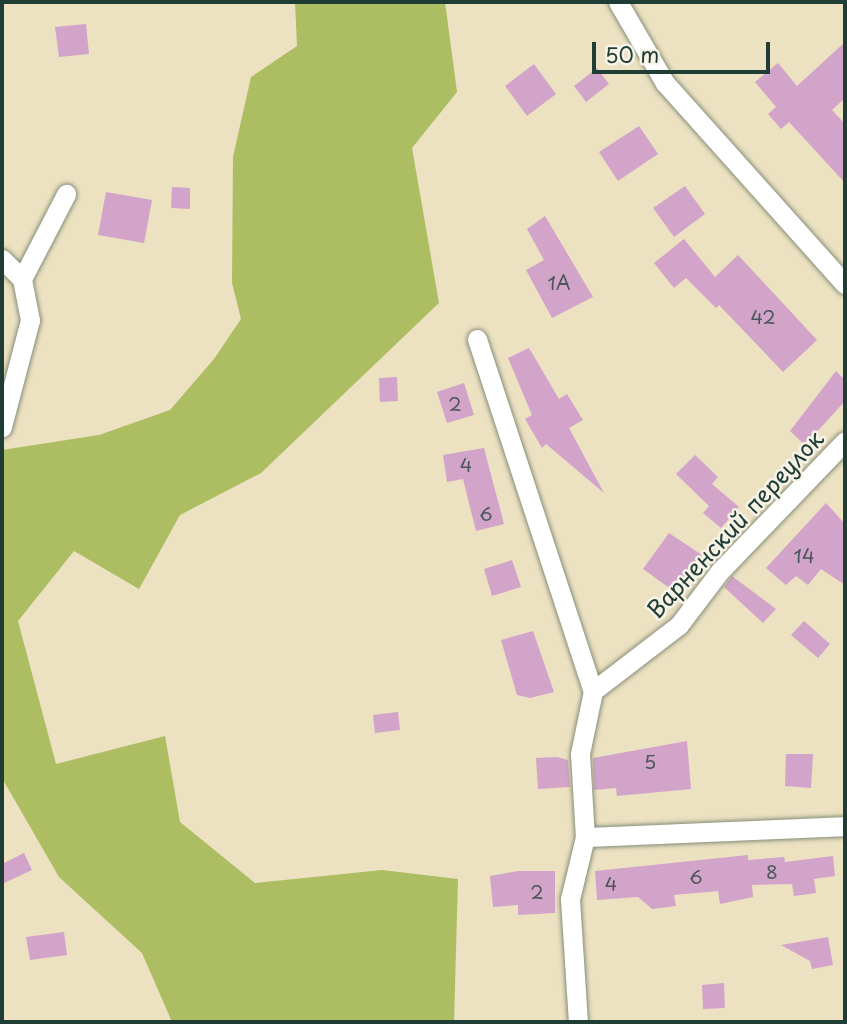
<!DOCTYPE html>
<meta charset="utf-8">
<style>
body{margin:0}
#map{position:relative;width:847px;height:1024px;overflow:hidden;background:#ece1c1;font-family:"Playpen Sans",sans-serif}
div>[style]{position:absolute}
.green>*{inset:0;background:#adbd61}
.building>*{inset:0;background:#d2a4ca}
.roads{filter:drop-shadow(0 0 2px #868f7a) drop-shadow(0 0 2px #868f7a)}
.street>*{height:19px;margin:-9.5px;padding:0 9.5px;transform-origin:9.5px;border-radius:9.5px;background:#fff}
span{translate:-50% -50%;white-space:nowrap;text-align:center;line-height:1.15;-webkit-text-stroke:5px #f7f3e8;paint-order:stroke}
.number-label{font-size:19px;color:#4c575a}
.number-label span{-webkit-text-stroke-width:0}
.street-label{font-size:23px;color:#1f3d34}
.frame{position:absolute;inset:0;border:4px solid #1f3d34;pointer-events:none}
.scale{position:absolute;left:592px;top:42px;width:178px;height:32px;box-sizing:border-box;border:4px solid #1f3d34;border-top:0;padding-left:9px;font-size:21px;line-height:24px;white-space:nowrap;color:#1f3d34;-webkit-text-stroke:5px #f7f3e8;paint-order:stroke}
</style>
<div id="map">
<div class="green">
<i style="clip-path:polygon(295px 2px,445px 2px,457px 92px,412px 148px,439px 303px,261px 473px,180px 515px,139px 589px,74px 551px,18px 621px,56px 764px,165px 736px,180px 822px,255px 883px,382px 870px,458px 879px,454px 1022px,172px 1022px,142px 953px,59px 877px,2px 778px,2px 450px,99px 435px,170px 410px,214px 359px,241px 319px,232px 283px,233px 157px,251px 77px,297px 46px)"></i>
</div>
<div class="building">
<i style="clip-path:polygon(86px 24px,89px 54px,59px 57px,55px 27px)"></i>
<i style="clip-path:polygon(845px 42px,845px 98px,832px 110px,845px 124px,845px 183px,789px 122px,781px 129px,768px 114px,776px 107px,755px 82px,778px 63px,797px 86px)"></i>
<i style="clip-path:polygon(534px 64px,556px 94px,527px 116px,505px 86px)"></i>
<i style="clip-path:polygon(597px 68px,609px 84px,586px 102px,574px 86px)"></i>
<i style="clip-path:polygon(639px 126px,658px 154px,618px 181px,599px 152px)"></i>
<i style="clip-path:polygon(685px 186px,705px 214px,674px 237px,653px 208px)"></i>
<i style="clip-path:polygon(172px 187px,190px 188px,190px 209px,171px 208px)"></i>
<i style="clip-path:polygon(106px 192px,152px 200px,144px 243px,98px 235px)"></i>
<i style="clip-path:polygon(545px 216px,593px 297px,552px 318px,526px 270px,544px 260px,527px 229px)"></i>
<i style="clip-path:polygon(684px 239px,715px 277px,738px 255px,817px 340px,783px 372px,719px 305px,716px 308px,686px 278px,674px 288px,654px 263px)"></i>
<i style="clip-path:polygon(529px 348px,559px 399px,567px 394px,583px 420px,569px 428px,604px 493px,546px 444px,542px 448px,525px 419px,532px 415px,508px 358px)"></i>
<i style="clip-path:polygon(836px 371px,845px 380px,845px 401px,805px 445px,790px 431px)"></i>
<i style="clip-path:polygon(397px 377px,398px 401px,380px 402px,379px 378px)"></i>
<i style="clip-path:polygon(464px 383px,474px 415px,447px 423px,437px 392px)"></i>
<i style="clip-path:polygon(484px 448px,504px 524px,476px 531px,463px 479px,447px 482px,443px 455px)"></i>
<i style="clip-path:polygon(695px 455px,718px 477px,712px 484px,739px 507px,721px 528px,703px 513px,709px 506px,676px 474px)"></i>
<i style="clip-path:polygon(826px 503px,845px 524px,845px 585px,821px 569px,808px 585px,796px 576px,786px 585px,766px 568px)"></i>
<i style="clip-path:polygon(669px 533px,702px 555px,675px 592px,643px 569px)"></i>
<i style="clip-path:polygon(512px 560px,521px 587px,492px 596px,484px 569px)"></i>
<i style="clip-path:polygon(732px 576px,776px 609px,763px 623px,724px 587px)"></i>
<i style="clip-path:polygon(804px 621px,830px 644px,818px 658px,791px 635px)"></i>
<i style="clip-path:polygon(533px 631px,554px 692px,530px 698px,517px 695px,501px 640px)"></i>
<i style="clip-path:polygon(398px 712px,400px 730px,375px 733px,373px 715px)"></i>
<i style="clip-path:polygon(687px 741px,691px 789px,617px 796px,616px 788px,594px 790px,593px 758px)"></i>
<i style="clip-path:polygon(786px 754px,813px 754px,811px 788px,785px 786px)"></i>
<i style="clip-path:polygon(557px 757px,568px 760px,570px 787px,538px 789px,536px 758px)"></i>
<i style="clip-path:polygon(24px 853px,32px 870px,2px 884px,2px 864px)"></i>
<i style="clip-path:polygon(748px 855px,748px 860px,784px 857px,785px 862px,833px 856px,835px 876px,814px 879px,816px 893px,794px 896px,792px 884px,752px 885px,753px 897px,720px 904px,718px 891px,674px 895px,676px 906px,652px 909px,638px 897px,597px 900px,595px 871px)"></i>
<i style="clip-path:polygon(518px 871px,555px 871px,555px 913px,518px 915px,518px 905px,493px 907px,490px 876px)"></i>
<i style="clip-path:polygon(64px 932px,67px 955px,30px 960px,26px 937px)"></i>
<i style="clip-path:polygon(828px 937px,833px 965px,812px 969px,810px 961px,781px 945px)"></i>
<i style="clip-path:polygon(724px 983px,725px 1008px,703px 1009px,702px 985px)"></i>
</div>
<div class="roads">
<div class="street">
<i style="left:618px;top:2px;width:94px;rotate:59.9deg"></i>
<i style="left:665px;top:83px;width:270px;rotate:48.2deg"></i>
<i style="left:2px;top:259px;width:28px;rotate:45deg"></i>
<i style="left:22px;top:279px;width:42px;rotate:79deg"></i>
<i style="left:30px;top:320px;width:111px;rotate:104.7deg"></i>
<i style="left:22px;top:279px;width:96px;rotate:-62.6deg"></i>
<i style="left:477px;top:339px;width:371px;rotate:71.8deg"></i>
<i style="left:593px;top:691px;width:64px;rotate:101.7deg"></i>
<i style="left:580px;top:754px;width:83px;rotate:86.6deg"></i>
<i style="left:585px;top:837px;width:64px;rotate:103.6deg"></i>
<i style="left:570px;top:899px;width:123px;rotate:86.3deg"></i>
<i style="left:593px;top:691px;width:108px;rotate:-37.5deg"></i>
<i style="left:679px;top:625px;width:68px;rotate:-52.8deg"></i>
<i style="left:720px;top:571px;width:180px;rotate:-46.1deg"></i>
<i style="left:585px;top:837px;width:260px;rotate:-2.4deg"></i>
</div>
</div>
<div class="number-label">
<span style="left:559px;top:283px">1А</span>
<span style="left:763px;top:317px">42</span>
<span style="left:455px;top:404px">2</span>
<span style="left:466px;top:465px">4</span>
<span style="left:486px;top:514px">6</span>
<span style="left:804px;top:556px">14</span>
<span style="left:650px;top:762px">5</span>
<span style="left:772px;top:872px">8</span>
<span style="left:696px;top:877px">6</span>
<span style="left:611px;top:884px">4</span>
<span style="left:537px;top:892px">2</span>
</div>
<div class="street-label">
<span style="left:735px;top:524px;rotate:-47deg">Варненский переулок</span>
</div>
<div class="frame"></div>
<div class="scale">50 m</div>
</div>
